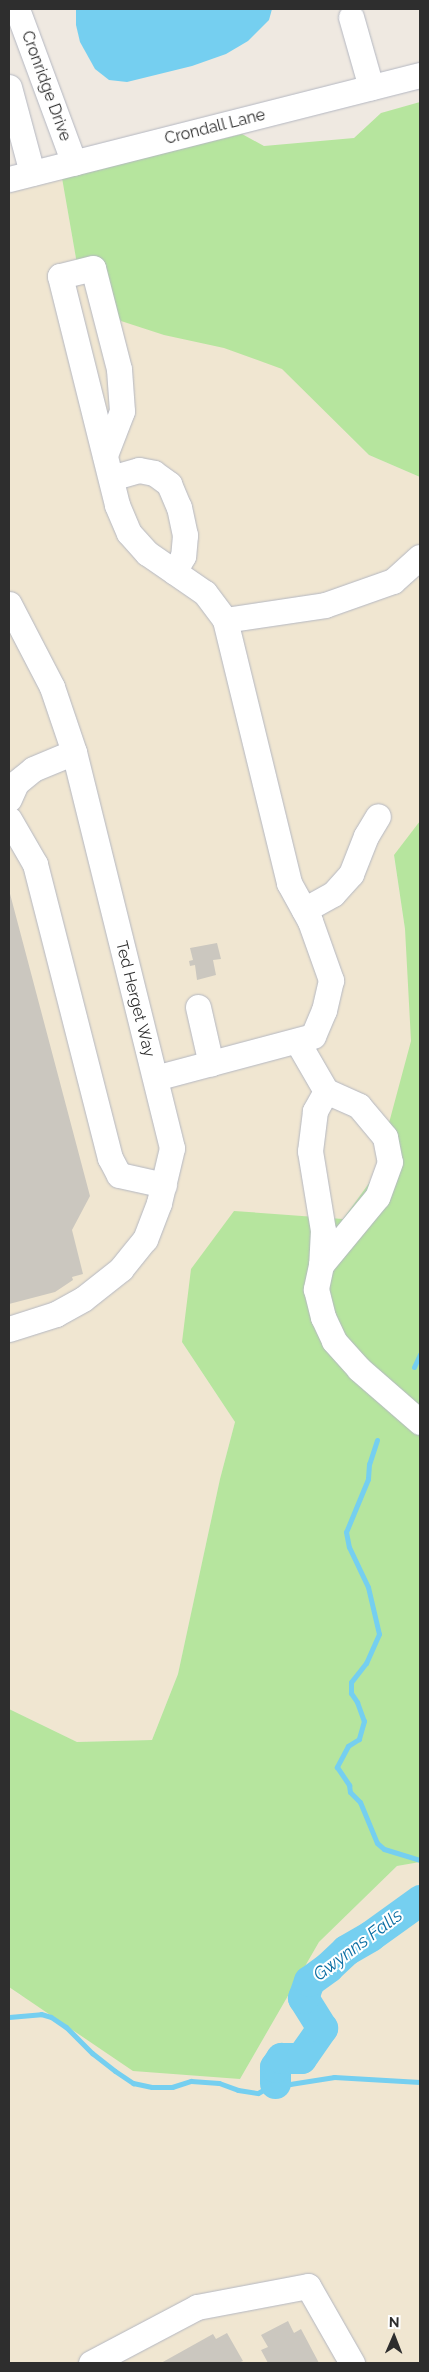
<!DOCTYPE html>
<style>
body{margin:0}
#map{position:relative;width:429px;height:2372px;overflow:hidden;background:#efe9e1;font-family:Raleway,sans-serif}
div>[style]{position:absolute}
.education>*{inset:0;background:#f0e6d1}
.green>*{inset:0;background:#b6e59e}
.water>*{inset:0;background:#75cff0}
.stream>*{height:5px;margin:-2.5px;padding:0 2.5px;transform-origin:2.5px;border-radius:2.5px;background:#75cff0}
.river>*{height:31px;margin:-15.5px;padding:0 15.5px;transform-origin:15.5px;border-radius:15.5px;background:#75cff0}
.building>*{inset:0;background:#cbc7bf}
.roads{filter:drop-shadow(0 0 1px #b4b7c1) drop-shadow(0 0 1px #b4b7c1)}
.minor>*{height:25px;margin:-12.5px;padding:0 12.5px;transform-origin:12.5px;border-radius:12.5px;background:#fff}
span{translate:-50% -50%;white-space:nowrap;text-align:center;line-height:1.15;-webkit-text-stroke:4px #fff;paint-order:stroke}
.street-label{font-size:16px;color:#2e2e2e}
.water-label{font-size:18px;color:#0d6fa3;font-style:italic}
.frame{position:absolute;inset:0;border:10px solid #2e2e2e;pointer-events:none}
.north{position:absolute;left:369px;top:2312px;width:50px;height:50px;-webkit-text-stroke:4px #fff;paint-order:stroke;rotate:1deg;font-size:14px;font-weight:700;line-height:20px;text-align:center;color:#2e2e2e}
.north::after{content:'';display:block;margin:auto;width:18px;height:22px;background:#2e2e2e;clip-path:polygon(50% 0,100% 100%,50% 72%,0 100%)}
</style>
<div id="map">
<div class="education">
<i style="clip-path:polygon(62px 178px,77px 264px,275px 361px,369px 455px,420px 477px,420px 821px,394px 856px,419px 1022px,375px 1175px,343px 1219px,234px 1212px,182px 1342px,235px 1422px,220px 1479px,178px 1674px,152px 1740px,77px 1742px,9px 1709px,9px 193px)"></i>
<i style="clip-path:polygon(420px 1862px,420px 2363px,9px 2363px,9px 1987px,20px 1995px,240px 2079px,319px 1942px,397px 1866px)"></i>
</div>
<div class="green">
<i style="clip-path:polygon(420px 102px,420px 477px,369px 455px,282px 369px,224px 348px,164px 335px,121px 321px,77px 264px,62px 178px,242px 134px,264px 146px,354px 138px,381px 113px)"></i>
<i style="clip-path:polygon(420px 821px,420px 1862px,397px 1866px,319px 1942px,240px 2079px,133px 2071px,9px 1987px,9px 1709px,77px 1742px,152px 1740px,178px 1674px,220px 1479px,235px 1422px,182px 1342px,191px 1269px,234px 1211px,343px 1219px,375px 1175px,411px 1041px,405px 929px,394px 855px)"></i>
</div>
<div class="water">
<i style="clip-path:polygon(76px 9px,272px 9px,269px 20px,248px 41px,226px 54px,192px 66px,127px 82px,109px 80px,95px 69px,80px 42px,76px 25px)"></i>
</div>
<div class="stream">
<i style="left:414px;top:1367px;width:14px;rotate:-65deg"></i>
<i style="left:377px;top:1440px;width:25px;rotate:108deg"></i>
<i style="left:369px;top:1464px;width:15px;rotate:94deg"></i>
<i style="left:368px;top:1479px;width:57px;rotate:112.5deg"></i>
<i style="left:346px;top:1532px;width:15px;rotate:79deg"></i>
<i style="left:349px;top:1547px;width:44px;rotate:64.6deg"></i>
<i style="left:368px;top:1587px;width:48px;rotate:76.8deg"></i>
<i style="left:379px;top:1634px;width:32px;rotate:114deg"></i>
<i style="left:366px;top:1663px;width:24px;rotate:128deg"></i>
<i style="left:351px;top:1682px;width:11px;rotate:90deg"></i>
<i style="left:351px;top:1693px;width:11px;rotate:56deg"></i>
<i style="left:357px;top:1702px;width:20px;rotate:70deg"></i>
<i style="left:364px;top:1721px;width:19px;rotate:106deg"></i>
<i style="left:359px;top:1739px;width:13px;rotate:148deg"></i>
<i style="left:348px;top:1746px;width:24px;rotate:118deg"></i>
<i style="left:337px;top:1767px;width:22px;rotate:56deg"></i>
<i style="left:349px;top:1785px;width:7px;rotate:82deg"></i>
<i style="left:350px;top:1792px;width:14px;rotate:45deg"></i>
<i style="left:360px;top:1802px;width:44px;rotate:67.5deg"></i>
<i style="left:377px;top:1843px;width:9px;rotate:41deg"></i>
<i style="left:384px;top:1849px;width:38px;rotate:17deg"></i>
<i style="left:9px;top:2017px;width:32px;rotate:-5deg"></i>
<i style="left:41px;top:2014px;width:10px;rotate:17deg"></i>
<i style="left:51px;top:2017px;width:18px;rotate:34deg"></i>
<i style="left:66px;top:2027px;width:37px;rotate:45deg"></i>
<i style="left:92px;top:2053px;width:29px;rotate:38deg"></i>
<i style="left:115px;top:2071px;width:22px;rotate:34deg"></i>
<i style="left:133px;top:2083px;width:19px;rotate:12deg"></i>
<i style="left:152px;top:2087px;width:20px"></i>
<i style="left:172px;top:2087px;width:20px;rotate:-18deg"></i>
<i style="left:191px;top:2081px;width:28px;rotate:4deg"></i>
<i style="left:219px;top:2083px;width:20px;rotate:20deg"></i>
<i style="left:238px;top:2090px;width:20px;rotate:9deg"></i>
<i style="left:258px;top:2093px;width:20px;rotate:-30deg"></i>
<i style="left:275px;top:2083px;width:15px;rotate:4deg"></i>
<i style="left:290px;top:2084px;width:45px;rotate:-9deg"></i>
<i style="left:334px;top:2077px;width:86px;rotate:3.3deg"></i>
</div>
<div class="river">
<i style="left:275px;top:2083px;width:16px;rotate:-90deg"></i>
<i style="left:275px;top:2067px;width:11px;rotate:-56deg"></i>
<i style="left:281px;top:2058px;width:20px"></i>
<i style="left:301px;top:2058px;width:37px;rotate:-55deg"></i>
<i style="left:322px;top:2028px;width:36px;rotate:-122deg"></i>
<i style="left:303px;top:1998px;width:18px;rotate:-71deg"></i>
<i style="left:309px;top:1981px;width:24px;rotate:-36deg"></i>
<i style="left:328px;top:1967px;width:25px;rotate:-43deg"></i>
<i style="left:346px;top:1950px;width:28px;rotate:-30deg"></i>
<i style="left:370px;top:1936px;width:62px;rotate:-35.8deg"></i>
</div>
<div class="building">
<i style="clip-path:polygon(9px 890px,90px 1196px,72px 1230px,83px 1274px,72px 1277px,73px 1280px,55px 1292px,9px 1304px)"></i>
<i style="clip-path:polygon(217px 943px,221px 959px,213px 960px,216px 975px,197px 980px,195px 965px,190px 966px,189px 961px,193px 960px,190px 948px)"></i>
<i style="clip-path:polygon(288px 2321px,294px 2333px,301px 2329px,319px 2363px,268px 2363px,261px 2350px,268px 2347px,261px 2335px)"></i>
<i style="clip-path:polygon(227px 2333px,243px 2361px,238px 2363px,161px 2363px,213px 2334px,216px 2339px)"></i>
</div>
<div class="roads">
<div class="minor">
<i style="left:17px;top:9px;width:164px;rotate:69.7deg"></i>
<i style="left:351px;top:17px;width:73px;rotate:74.1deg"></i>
<i style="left:9px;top:87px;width:89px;rotate:75deg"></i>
<i style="left:9px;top:179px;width:424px;rotate:-14.2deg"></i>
<i style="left:105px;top:455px;width:47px;rotate:-68.9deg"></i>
<i style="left:122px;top:411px;width:42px;rotate:-94.1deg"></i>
<i style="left:119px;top:369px;width:104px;rotate:-104.4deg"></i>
<i style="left:93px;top:268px;width:34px;rotate:166deg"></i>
<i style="left:60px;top:276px;width:236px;rotate:76deg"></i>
<i style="left:117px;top:505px;width:30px;rotate:67deg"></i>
<i style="left:129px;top:533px;width:27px;rotate:48deg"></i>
<i style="left:147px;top:553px;width:70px;rotate:34.6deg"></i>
<i style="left:205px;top:593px;width:34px;rotate:53deg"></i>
<i style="left:225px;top:620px;width:271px;rotate:76.3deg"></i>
<i style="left:289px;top:883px;width:43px;rotate:61.1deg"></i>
<i style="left:310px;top:921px;width:63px;rotate:70.4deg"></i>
<i style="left:331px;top:980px;width:31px;rotate:103deg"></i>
<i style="left:324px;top:1010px;width:28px;rotate:113deg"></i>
<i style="left:313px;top:1036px;width:163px;rotate:165.1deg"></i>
<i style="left:111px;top:478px;width:29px;rotate:-16deg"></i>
<i style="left:139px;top:470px;width:15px;rotate:11deg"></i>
<i style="left:154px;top:473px;width:19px;rotate:36deg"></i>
<i style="left:169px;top:484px;width:25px;rotate:67deg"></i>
<i style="left:179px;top:507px;width:29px;rotate:78deg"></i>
<i style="left:185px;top:535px;width:21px;rotate:95deg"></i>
<i style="left:183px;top:556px;width:18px;rotate:119deg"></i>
<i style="left:9px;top:604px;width:93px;rotate:62.6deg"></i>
<i style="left:52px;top:687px;width:69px;rotate:71.3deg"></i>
<i style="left:74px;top:752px;width:408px;rotate:76.1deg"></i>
<i style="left:172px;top:1148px;width:57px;rotate:103.3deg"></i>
<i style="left:159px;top:1203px;width:39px;rotate:111deg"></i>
<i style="left:145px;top:1239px;width:38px;rotate:129deg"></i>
<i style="left:121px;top:1269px;width:48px;rotate:141.7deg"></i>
<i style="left:83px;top:1299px;width:31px;rotate:151deg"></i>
<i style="left:56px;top:1314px;width:49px;rotate:162.3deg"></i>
<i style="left:225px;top:620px;width:101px;rotate:-8.5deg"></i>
<i style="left:325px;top:605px;width:72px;rotate:-19.4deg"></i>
<i style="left:393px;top:581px;width:36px;rotate:-42deg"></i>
<i style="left:9px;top:799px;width:17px;rotate:-66deg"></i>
<i style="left:16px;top:783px;width:22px;rotate:-39deg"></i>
<i style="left:33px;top:769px;width:44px;rotate:-22.5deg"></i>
<i style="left:9px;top:819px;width:52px;rotate:60deg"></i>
<i style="left:35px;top:864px;width:303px;rotate:75.7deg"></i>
<i style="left:110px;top:1158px;width:19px;rotate:62deg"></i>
<i style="left:119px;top:1175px;width:46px;rotate:12.5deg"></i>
<i style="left:304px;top:910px;width:33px;rotate:-29deg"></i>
<i style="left:333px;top:894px;width:27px;rotate:-48deg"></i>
<i style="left:351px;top:874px;width:41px;rotate:-68.5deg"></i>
<i style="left:366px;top:836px;width:23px;rotate:-59deg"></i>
<i style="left:198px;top:1007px;width:58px;rotate:77.2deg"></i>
<i style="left:297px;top:1041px;width:58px;rotate:59.9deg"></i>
<i style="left:326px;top:1091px;width:36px;rotate:24deg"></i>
<i style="left:359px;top:1106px;width:40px;rotate:50deg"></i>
<i style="left:385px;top:1137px;width:25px;rotate:79deg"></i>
<i style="left:390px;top:1162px;width:37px;rotate:110deg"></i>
<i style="left:377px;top:1197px;width:88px;rotate:129.5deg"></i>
<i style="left:326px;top:1091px;width:23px;rotate:119deg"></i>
<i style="left:315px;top:1111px;width:40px;rotate:97.1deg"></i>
<i style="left:310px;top:1151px;width:80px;rotate:80.7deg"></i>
<i style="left:323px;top:1230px;width:35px;rotate:93deg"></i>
<i style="left:321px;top:1265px;width:25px;rotate:102deg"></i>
<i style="left:316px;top:1289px;width:29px;rotate:76deg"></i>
<i style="left:323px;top:1317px;width:26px;rotate:65deg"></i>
<i style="left:334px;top:1341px;width:38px;rotate:48deg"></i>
<i style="left:359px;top:1369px;width:81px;rotate:41deg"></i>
<i style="left:91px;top:2363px;width:120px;rotate:-27.8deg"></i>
<i style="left:197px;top:2307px;width:113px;rotate:-10.7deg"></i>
<i style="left:308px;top:2286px;width:89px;rotate:60.3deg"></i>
</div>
</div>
<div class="street-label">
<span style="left:46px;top:86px;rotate:70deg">Cronridge Drive</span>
<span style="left:215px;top:127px;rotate:-14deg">Crondall Lane</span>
<span style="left:135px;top:999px;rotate:76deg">Ted Herget Way</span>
</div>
<div class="water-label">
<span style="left:358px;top:1945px;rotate:-37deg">Gwynns Falls</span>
</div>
<div class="frame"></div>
<div class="north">N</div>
</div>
